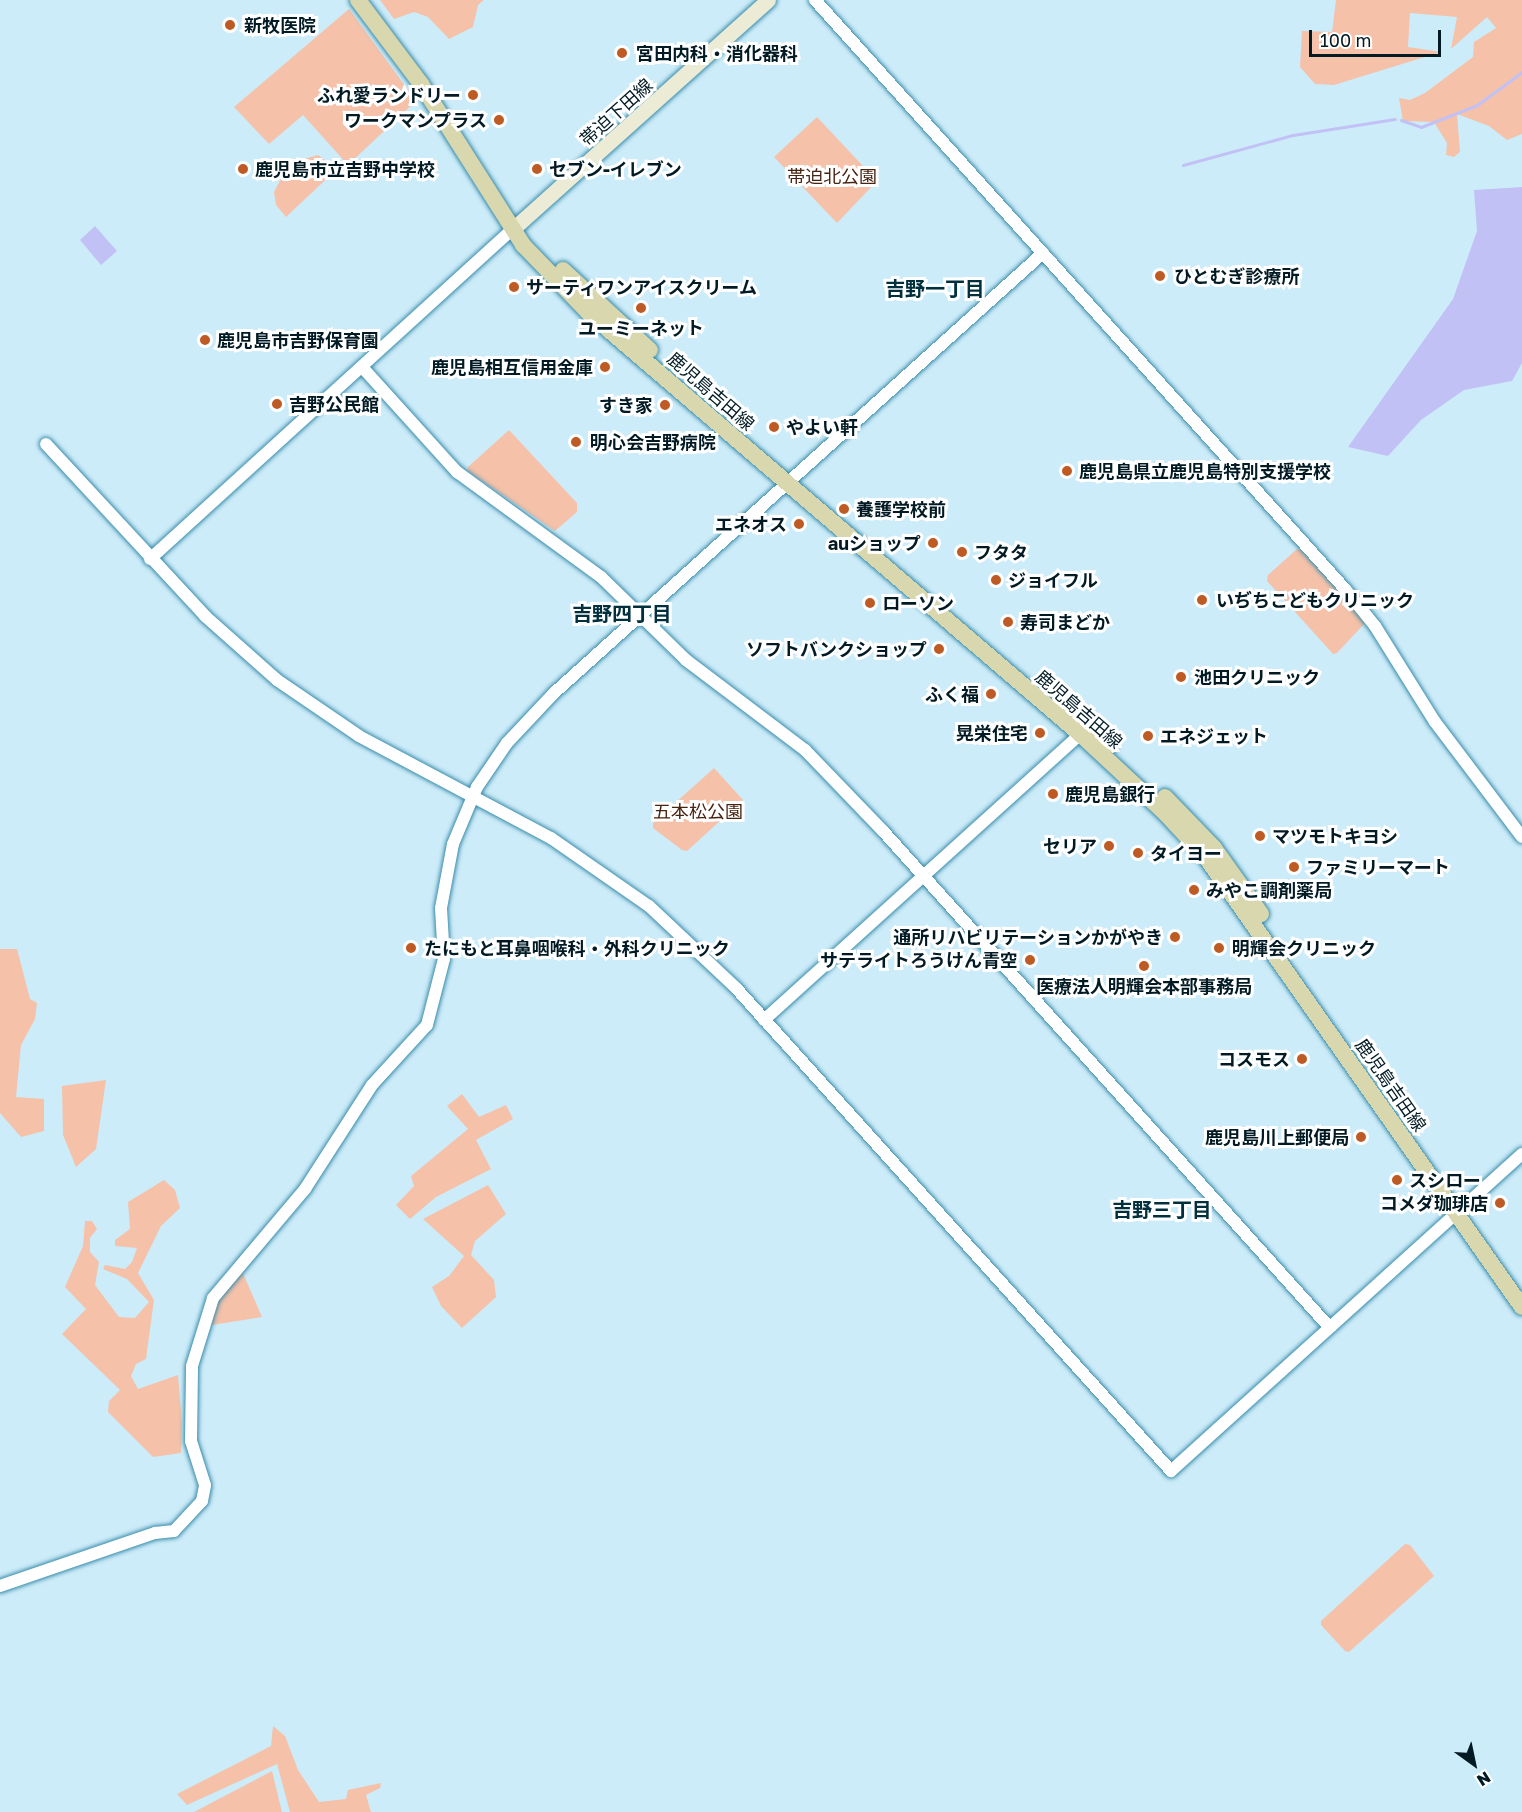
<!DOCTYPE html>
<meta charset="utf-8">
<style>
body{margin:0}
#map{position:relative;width:1522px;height:1812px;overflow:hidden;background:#cdecf9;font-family:"Golos Text","Noto Sans JP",sans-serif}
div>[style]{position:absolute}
.green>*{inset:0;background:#f5c1a9}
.water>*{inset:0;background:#c2c1f6}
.stream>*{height:3px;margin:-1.5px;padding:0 1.5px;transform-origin:1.5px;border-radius:1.5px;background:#c2c1f6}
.roads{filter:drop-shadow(0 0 2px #398cab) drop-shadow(0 0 2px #398cab)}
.tertiary>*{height:12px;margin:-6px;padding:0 6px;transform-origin:6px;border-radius:6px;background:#fff}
.secondary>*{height:15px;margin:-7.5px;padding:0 7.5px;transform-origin:7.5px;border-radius:7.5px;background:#ecebd6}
.primary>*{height:16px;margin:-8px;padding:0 8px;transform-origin:8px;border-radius:8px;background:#d9d7ad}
.dots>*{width:16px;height:16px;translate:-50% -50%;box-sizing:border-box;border:3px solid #fff;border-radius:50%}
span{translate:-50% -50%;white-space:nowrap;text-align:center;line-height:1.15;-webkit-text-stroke:6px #fff;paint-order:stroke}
.poi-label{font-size:18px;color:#011a23;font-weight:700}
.left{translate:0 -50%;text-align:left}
.right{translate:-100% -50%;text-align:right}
.street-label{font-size:18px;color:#011a23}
.park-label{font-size:18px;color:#472311}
.neighbourhood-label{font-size:20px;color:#002f3e;font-weight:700}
.north{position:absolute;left:1444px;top:1734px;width:60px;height:60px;-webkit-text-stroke:4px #fff;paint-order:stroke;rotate:147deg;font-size:16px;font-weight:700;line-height:24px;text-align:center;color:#011a23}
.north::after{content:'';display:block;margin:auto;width:21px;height:27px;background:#011a23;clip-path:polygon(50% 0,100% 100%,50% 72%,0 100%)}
.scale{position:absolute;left:1309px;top:30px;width:132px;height:27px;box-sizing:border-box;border:3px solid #011a23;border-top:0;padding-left:8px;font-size:18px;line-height:21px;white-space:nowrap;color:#011a23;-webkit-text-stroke:4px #fff;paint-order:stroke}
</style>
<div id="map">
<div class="green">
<i style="clip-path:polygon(380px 0,484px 0,478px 5px,473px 27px,449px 39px,428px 17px,414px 12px,394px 19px)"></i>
<i style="clip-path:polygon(1336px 0,1522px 0,1522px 134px,1507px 140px,1489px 126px,1457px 114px,1460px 152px,1454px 157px,1446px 155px,1447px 143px,1434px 122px,1403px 121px,1399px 98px,1410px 100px,1425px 93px,1473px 57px,1474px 42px,1496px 28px,1487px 17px,1451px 49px,1457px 17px,1410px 13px,1408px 47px,1441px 52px,1334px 85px,1315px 84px,1300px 67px,1302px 31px,1332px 32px)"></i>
<i style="clip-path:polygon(349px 9px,416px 101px,348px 165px,303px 115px,269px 144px,234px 107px)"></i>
<i style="clip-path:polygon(817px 117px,877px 181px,837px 223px,774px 157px)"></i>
<i style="clip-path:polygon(318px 155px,337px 169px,286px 217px,276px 205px,274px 192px,282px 177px,304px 159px)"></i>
<i style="clip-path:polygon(509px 430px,577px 503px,577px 512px,555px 531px,468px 471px,468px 467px)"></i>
<i style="clip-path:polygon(1297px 549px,1301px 550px,1366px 622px,1337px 653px,1333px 654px,1267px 581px,1268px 575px)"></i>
<i style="clip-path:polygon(714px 768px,743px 800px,687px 851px,682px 850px,653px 828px,653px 823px)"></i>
<i style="clip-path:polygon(0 949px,17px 949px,30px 999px,37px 1003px,35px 1019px,21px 1045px,16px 1097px,44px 1099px,44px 1131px,21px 1137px,0 1113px)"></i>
<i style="clip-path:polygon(106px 1080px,96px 1149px,76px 1167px,63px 1135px,62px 1086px)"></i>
<i style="clip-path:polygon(462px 1094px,479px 1117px,506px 1105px,513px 1119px,476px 1140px,491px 1169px,436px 1197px,410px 1219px,396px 1205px,414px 1186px,411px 1176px,468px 1129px,447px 1106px)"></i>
<i style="clip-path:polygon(164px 1180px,175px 1190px,180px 1208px,161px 1226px,138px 1273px,154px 1300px,146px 1359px,136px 1364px,131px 1376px,138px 1389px,178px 1375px,182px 1424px,181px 1453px,153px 1457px,108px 1412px,109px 1401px,120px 1390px,62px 1334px,86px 1309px,65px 1287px,83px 1246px,85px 1221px,92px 1221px,97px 1229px,90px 1238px,90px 1252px,99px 1262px,95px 1285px,119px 1317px,135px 1318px,149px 1302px,127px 1279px,103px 1269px,105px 1265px,125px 1269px,132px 1262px,137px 1248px,115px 1246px,115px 1240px,130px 1229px,128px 1202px)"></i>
<i style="clip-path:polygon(488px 1185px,506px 1214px,475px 1241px,471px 1255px,494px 1280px,496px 1297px,462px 1328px,441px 1306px,432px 1287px,449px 1276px,464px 1256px,423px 1219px)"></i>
<i style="clip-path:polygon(242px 1271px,262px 1317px,212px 1325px,212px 1313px,220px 1297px)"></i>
<i style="clip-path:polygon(1405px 1544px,1410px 1545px,1434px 1576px,1349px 1652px,1345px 1651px,1321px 1625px,1321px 1621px)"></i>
<i style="clip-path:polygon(273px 1726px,285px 1736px,298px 1770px,319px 1802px,346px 1799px,348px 1790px,381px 1783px,380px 1788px,366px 1795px,371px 1812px,290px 1812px,277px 1764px,187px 1805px,177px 1794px,271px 1746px)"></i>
<i style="clip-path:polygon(272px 1771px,282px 1812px,194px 1812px)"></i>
</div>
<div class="water">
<i style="clip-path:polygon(1522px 187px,1522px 363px,1512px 381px,1464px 390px,1421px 420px,1388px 456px,1348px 447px,1453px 299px,1477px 231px,1474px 190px)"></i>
<i style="clip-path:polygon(95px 226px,117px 251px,101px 265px,80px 240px)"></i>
</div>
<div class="stream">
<i style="left:1401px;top:120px;width:21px;rotate:19deg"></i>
<i style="left:1421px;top:127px;width:60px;rotate:-21.4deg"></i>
<i style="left:1477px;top:105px;width:56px;rotate:-36.3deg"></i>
<i style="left:1183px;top:165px;width:114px;rotate:-15.3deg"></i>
<i style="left:1293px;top:135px;width:103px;rotate:-8.9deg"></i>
</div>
<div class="roads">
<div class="tertiary">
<i style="left:815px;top:0;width:792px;rotate:48.02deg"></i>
<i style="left:1345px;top:589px;width:48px;rotate:51deg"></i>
<i style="left:1375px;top:626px;width:113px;rotate:58deg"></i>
<i style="left:1435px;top:722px;width:144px;rotate:52.9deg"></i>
<i style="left:362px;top:367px;width:142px;rotate:47.9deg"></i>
<i style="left:457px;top:472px;width:178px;rotate:36.1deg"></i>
<i style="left:601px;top:577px;width:119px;rotate:44.3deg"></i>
<i style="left:686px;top:660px;width:149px;rotate:37.1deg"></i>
<i style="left:805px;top:750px;width:112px;rotate:46.1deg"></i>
<i style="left:883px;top:831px;width:668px;rotate:48.03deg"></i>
<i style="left:46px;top:444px;width:234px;rotate:47.2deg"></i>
<i style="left:205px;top:616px;width:96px;rotate:41.6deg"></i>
<i style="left:277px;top:680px;width:99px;rotate:34.3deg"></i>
<i style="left:359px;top:736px;width:217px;rotate:28deg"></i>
<i style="left:551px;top:838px;width:119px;rotate:34.8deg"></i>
<i style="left:649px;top:906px;width:120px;rotate:43.3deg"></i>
<i style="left:736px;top:988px;width:650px;rotate:47.99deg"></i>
<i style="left:1171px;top:1471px;width:473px;rotate:-42.1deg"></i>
<i style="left:150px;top:559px;width:493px;rotate:-42.3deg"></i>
<i style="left:764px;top:1020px;width:426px;rotate:-42.1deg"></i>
<i style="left:0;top:1586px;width:164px;rotate:-18.9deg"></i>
<i style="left:155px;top:1533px;width:19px;rotate:-6deg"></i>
<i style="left:174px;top:1531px;width:41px;rotate:-47deg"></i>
<i style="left:202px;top:1501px;width:16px;rotate:-79deg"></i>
<i style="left:205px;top:1485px;width:46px;rotate:-107.7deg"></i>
<i style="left:191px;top:1441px;width:75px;rotate:-89.2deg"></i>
<i style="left:192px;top:1366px;width:71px;rotate:-72.8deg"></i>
<i style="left:213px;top:1298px;width:143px;rotate:-49.8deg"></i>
<i style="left:305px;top:1189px;width:124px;rotate:-57.2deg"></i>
<i style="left:372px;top:1085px;width:81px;rotate:-47.5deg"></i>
<i style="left:427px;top:1025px;width:68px;rotate:-75.6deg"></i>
<i style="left:444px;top:959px;width:51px;rotate:-93.4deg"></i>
<i style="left:441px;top:908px;width:65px;rotate:-79.4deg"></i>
<i style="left:453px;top:844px;width:62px;rotate:-67.2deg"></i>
<i style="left:477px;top:787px;width:53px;rotate:-55.7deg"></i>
<i style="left:507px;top:743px;width:69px;rotate:-46.8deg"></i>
<i style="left:554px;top:693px;width:658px;rotate:-41.98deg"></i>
</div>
<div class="secondary">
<i style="left:515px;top:227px;width:340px;rotate:-41.9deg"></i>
</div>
<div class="primary">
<i style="left:358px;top:0;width:105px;rotate:53.1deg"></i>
<i style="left:421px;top:84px;width:191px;rotate:57.6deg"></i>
<i style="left:523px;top:245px;width:95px;rotate:45.9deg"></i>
<i style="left:589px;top:313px;width:647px;rotate:40.61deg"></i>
<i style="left:1080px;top:734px;width:117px;rotate:42.9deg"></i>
<i style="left:1166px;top:814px;width:57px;rotate:47.1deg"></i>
<i style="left:1205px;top:856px;width:551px;rotate:54.9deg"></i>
<i style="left:563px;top:270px;width:118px;rotate:42.6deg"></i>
<i style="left:1068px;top:708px;width:55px;rotate:42.1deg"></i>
<i style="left:1165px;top:797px;width:71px;rotate:46.1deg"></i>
<i style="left:1214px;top:848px;width:81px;rotate:54.5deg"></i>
</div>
</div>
<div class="dots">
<i style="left:230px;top:25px;background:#be5a23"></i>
<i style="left:622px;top:53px;background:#be5a23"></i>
<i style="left:473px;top:95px;background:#be5a23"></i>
<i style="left:499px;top:120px;background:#be5a23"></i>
<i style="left:243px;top:169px;background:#be5a23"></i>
<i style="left:537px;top:169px;background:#be5a23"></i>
<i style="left:1160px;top:276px;background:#be5a23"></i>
<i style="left:514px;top:287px;background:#be5a23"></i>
<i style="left:641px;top:308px;background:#be5a23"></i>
<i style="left:205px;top:340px;background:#be5a23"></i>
<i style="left:605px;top:367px;background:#be5a23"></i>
<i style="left:277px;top:404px;background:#be5a23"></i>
<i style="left:665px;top:405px;background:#be5a23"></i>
<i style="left:774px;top:427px;background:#be5a23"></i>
<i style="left:576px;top:442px;background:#be5a23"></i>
<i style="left:1067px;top:471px;background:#be5a23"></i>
<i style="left:844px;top:509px;background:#be5a23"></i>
<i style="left:799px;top:524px;background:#be5a23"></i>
<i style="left:933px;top:543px;background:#be5a23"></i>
<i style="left:962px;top:552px;background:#be5a23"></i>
<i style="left:996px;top:580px;background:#be5a23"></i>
<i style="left:1202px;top:600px;background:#be5a23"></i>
<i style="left:870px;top:603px;background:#be5a23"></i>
<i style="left:1008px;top:622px;background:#be5a23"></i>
<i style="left:939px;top:649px;background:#be5a23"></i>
<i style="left:1181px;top:677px;background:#be5a23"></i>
<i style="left:991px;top:694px;background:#be5a23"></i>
<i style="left:1040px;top:733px;background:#be5a23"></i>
<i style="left:1148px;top:736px;background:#be5a23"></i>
<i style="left:1053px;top:794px;background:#be5a23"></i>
<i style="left:1260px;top:836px;background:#be5a23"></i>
<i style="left:1109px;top:846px;background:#be5a23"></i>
<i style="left:1138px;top:853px;background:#be5a23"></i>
<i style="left:1294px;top:867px;background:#be5a23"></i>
<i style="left:1194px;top:890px;background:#be5a23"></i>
<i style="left:1175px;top:937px;background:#be5a23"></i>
<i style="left:411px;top:948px;background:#be5a23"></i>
<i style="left:1219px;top:948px;background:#be5a23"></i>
<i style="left:1030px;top:960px;background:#be5a23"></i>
<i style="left:1144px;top:966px;background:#be5a23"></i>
<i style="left:1302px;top:1059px;background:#be5a23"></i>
<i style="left:1361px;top:1137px;background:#be5a23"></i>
<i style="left:1397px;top:1180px;background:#be5a23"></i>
<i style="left:1500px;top:1203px;background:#be5a23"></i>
</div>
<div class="poi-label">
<span class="left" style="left:244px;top:25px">新牧医院</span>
<span class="left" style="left:636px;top:53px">宮田内科・消化器科</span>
<span class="right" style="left:461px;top:95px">ふれ愛ランドリー</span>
<span class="right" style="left:487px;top:120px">ワークマンプラス</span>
<span class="left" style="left:255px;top:169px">鹿児島市立吉野中学校</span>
<span class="left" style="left:549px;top:169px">セブン-イレブン</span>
<span class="left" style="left:1174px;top:276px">ひとむぎ診療所</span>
<span class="left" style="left:526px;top:287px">サーティワンアイスクリーム</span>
<span style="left:641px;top:328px">ユーミーネット</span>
<span class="left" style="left:217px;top:340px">鹿児島市吉野保育園</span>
<span class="right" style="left:593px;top:367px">鹿児島相互信用金庫</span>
<span class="left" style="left:289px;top:404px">吉野公民館</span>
<span class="right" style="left:653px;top:405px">すき家</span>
<span class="left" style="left:786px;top:427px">やよい軒</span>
<span class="left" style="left:590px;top:442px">明心会吉野病院</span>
<span class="left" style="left:1079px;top:471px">鹿児島県立鹿児島特別支援学校</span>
<span class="left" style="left:856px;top:509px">養護学校前</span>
<span class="right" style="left:787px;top:524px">エネオス</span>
<span class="right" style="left:921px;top:543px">auショップ</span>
<span class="left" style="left:974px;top:552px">フタタ</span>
<span class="left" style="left:1008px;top:580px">ジョイフル</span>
<span class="left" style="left:1216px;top:600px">いぢちこどもクリニック</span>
<span class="left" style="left:882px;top:603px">ローソン</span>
<span class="left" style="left:1020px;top:622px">寿司まどか</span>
<span class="right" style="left:927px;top:649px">ソフトバンクショップ</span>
<span class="left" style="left:1194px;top:677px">池田クリニック</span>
<span class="right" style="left:979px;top:694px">ふく福</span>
<span class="right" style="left:1028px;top:733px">晃栄住宅</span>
<span class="left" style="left:1160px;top:736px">エネジェット</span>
<span class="left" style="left:1065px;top:794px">鹿児島銀行</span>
<span class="left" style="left:1272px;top:836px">マツモトキヨシ</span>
<span class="right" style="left:1097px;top:846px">セリア</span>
<span class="left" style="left:1150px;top:853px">タイヨー</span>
<span class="left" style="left:1306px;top:867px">ファミリーマート</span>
<span class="left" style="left:1206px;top:890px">みやこ調剤薬局</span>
<span class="right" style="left:1163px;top:937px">通所リハビリテーションかがやき</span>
<span class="left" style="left:424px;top:948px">たにもと耳鼻咽喉科・外科クリニック</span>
<span class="left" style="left:1232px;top:948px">明輝会クリニック</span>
<span class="right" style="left:1018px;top:960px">サテライトろうけん青空</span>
<span style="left:1144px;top:986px">医療法人明輝会本部事務局</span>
<span class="right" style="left:1290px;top:1059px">コスモス</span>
<span class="right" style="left:1349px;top:1137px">鹿児島川上郵便局</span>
<span class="left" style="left:1409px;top:1180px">スシロー</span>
<span class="right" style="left:1488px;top:1203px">コメダ珈琲店</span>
</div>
<div class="street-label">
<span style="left:616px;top:112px;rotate:-42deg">帯迫下田線</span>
<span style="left:711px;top:391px;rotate:41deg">鹿児島吉田線</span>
<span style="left:1079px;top:709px;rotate:41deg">鹿児島吉田線</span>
<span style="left:1391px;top:1085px;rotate:55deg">鹿児島吉田線</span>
</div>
<div class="park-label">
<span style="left:832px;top:176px">帯迫北公園</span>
<span style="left:698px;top:811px">五本松公園</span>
</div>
<div class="neighbourhood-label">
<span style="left:935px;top:288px">吉野一丁目</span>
<span style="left:622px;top:613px">吉野四丁目</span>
<span style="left:1162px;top:1209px">吉野三丁目</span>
</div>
<div class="north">N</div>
<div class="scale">100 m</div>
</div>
